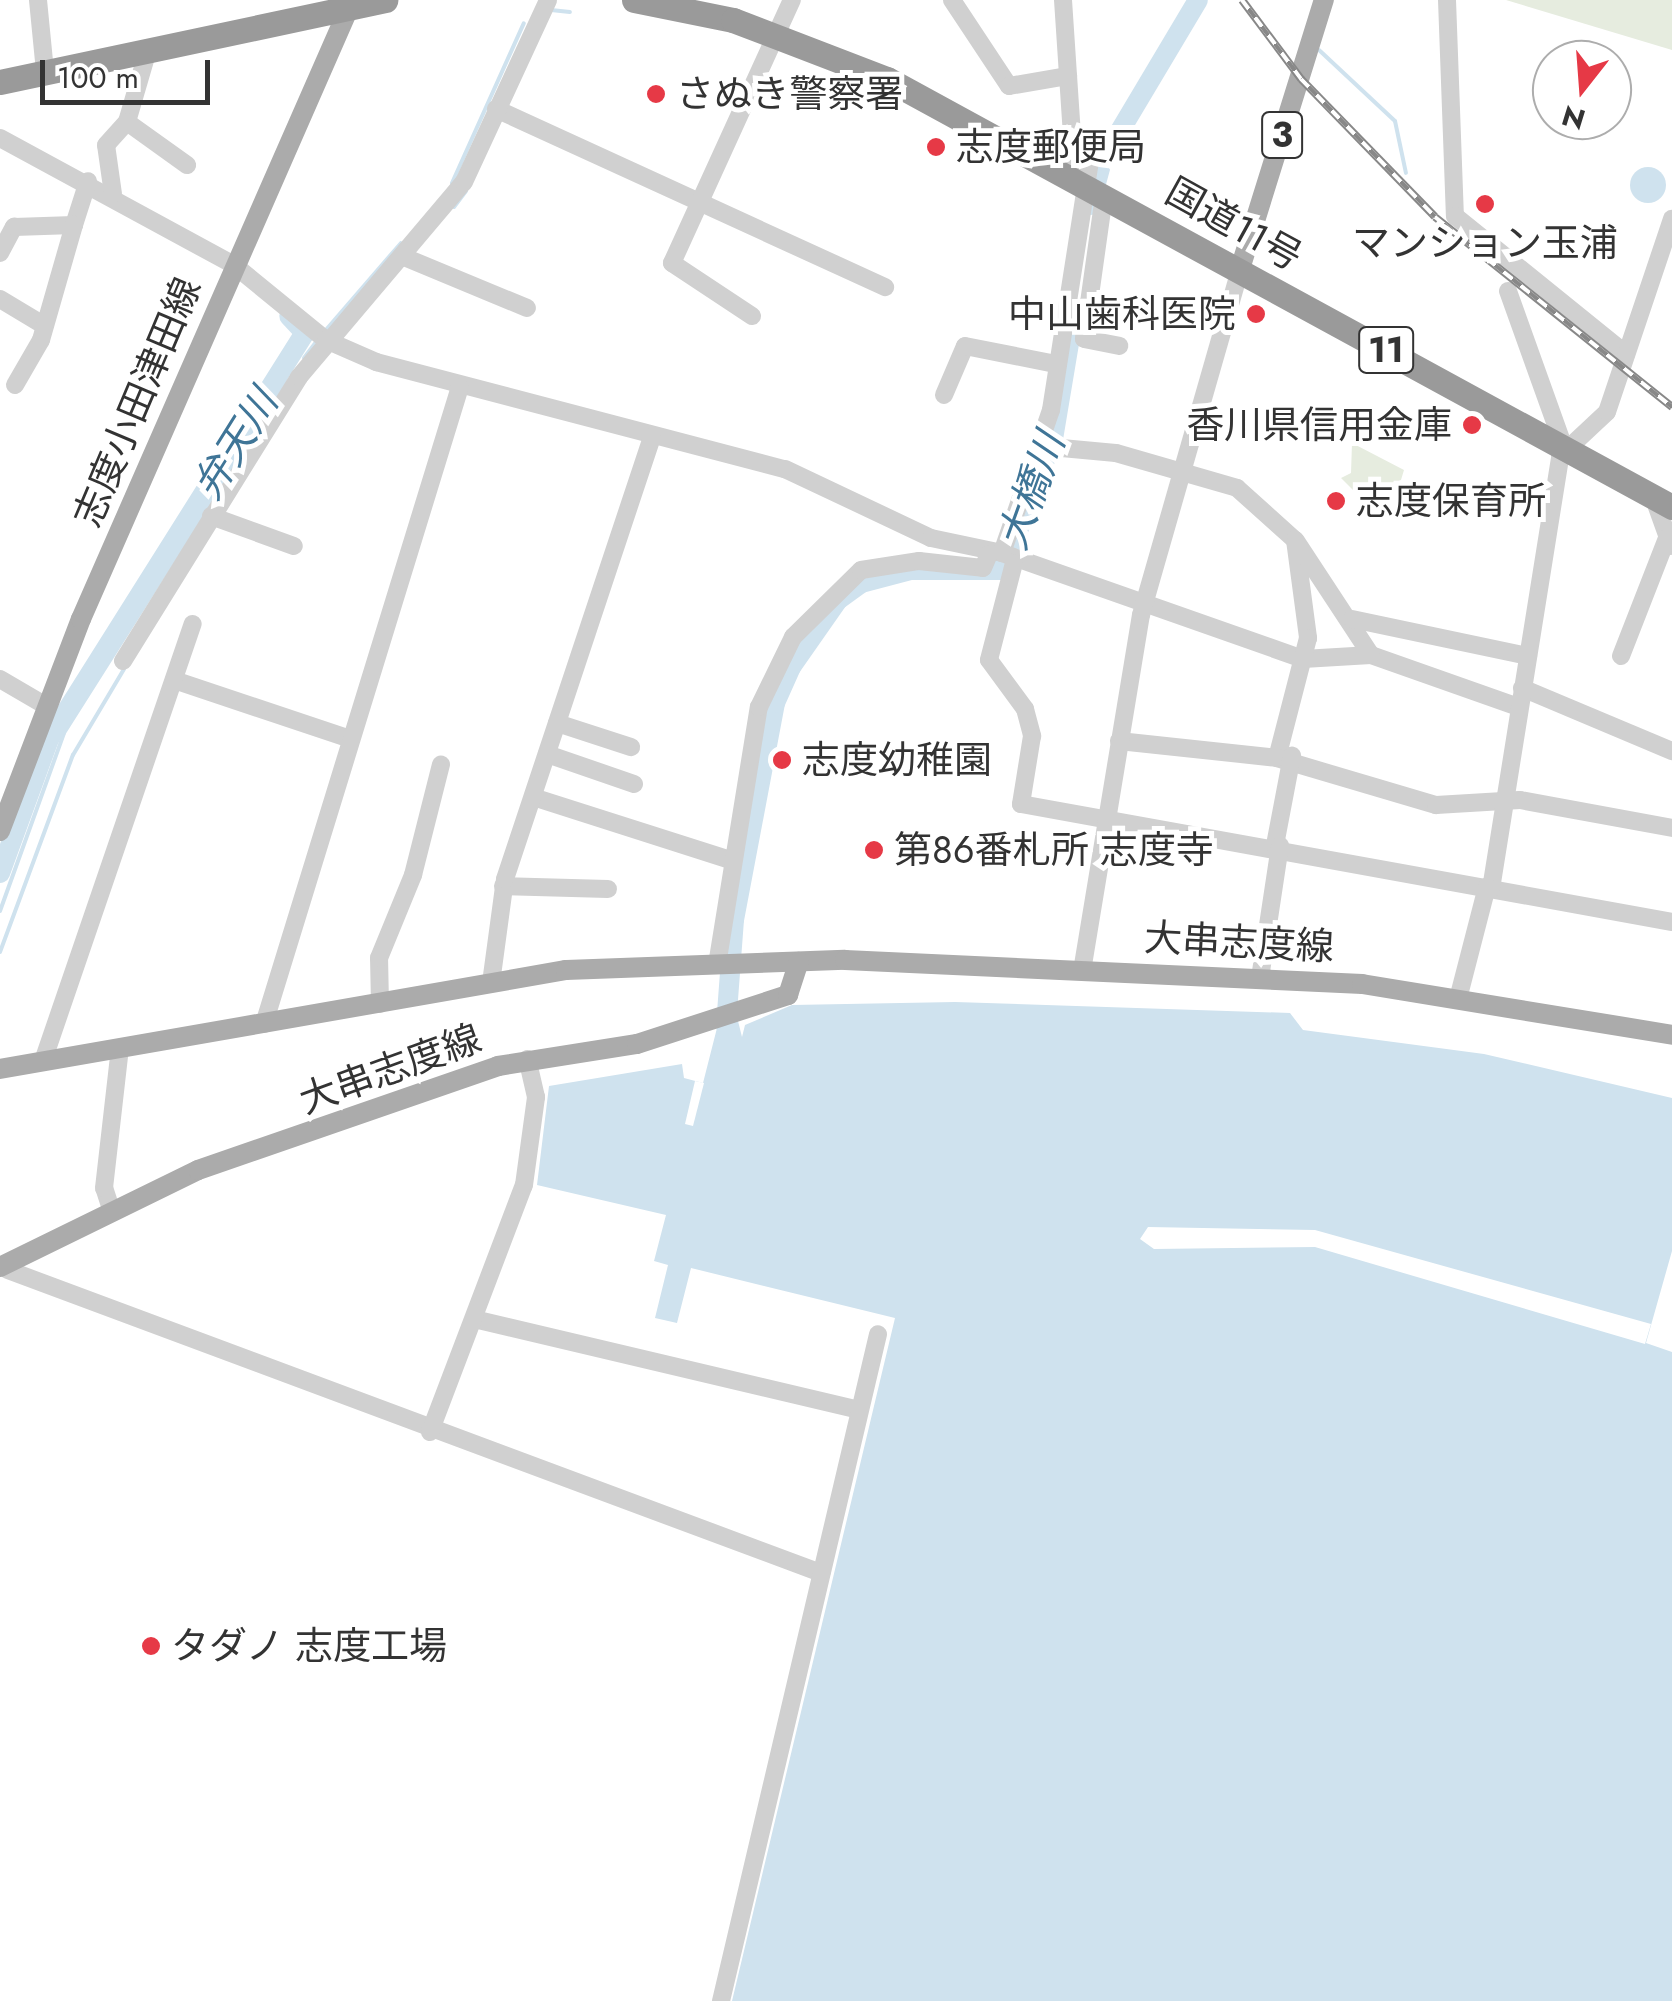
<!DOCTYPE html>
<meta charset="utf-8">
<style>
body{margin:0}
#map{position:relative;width:1672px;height:2001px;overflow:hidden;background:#fff;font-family:Jost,"Noto Sans JP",sans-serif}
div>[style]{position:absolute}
.green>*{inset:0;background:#e6ecdf}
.water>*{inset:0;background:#cfe2ee}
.round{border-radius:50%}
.pier>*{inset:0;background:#fff}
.stream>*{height:4px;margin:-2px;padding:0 2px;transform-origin:2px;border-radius:2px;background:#cfe2ee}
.river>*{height:20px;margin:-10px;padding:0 10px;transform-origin:10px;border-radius:10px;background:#cfe2ee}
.minor>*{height:18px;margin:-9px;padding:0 9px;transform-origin:9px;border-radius:9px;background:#d0d0d0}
.major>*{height:20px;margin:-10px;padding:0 10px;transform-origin:10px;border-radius:10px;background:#ababab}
.highway>*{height:25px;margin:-12.5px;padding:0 12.5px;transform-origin:12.5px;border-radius:12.5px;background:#9a9a9a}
.rail>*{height:8px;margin-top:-4px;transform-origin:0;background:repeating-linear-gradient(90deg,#fff 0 11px,#888 0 22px);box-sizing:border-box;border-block:2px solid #888}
.dots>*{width:28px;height:28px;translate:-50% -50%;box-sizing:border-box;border:5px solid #fff;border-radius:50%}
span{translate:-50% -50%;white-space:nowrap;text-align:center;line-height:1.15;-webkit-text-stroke:10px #fff;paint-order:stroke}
.shield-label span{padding:2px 8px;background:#fff;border:2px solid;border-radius:8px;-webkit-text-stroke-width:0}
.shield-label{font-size:35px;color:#333;font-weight:700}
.poi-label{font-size:38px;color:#333}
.left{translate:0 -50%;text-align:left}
.right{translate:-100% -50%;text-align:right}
.street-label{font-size:38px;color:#333}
.water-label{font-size:40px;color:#3f7597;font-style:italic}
.north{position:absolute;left:1532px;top:40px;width:100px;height:100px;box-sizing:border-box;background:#fff;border:2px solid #adadad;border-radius:50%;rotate:197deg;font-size:28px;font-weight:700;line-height:40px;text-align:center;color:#333}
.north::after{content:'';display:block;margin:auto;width:35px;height:45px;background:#e63946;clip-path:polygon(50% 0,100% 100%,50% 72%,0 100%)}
.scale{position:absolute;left:40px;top:60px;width:170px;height:45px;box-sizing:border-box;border:5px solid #333;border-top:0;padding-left:12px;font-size:30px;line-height:35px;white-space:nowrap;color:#333;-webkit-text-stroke:8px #fff;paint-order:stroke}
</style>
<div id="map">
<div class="green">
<i style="clip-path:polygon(1506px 0,1672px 0,1672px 50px)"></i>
<i style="clip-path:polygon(1352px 443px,1404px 470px,1401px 480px,1359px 496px,1341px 478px,1351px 473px)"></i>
</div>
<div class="water">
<i class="round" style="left:1630px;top:167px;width:36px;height:36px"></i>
<i style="clip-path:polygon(955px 1002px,1290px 1013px,1303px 1030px,1484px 1054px,1672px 1098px,1672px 1251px,1646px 1343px,1672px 1352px,1672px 2001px,732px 2001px,895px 1318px,691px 1268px,677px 1323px,655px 1318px,668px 1265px,654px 1261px,666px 1215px,537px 1185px,549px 1086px,682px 1064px,684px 1078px,703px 1083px,717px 1028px,738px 1021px,742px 1037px,745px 1025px,792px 1005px)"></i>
</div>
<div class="pier">
<i style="clip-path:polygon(695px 1081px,704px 1083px,693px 1126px,685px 1124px)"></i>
<i style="clip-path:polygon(1148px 1227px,1315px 1230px,1651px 1324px,1645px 1344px,1315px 1247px,1154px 1249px,1140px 1239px)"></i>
</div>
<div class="stream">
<i style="left:551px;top:10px;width:19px;rotate:6deg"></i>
<i style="left:1319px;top:50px;width:104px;rotate:43.1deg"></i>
<i style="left:1395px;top:121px;width:53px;rotate:78.1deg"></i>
<i style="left:452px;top:183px;width:175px;rotate:-65.8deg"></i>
<i style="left:454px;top:207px;width:20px;rotate:-53deg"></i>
<i style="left:325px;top:331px;width:116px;rotate:-49.2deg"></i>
<i style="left:304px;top:358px;width:20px;rotate:-53deg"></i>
<i style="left:0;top:911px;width:189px;rotate:-70.2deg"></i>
<i style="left:64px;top:733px;width:415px;rotate:-57.7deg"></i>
<i style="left:0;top:952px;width:210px;rotate:-69.7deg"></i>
<i style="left:73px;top:755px;width:100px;rotate:-59.3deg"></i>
</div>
<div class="river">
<i style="left:1090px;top:205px;width:46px;rotate:-74.7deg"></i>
<i style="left:1102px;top:161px;width:187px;rotate:-59.2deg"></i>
<i style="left:0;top:873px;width:143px;rotate:-69.9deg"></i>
<i style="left:49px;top:739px;width:480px;rotate:-57.8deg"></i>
<i style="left:305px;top:333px;width:23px;rotate:-133deg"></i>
<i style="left:726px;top:1026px;width:106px;rotate:-85.7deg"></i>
<i style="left:734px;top:920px;width:221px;rotate:-79.3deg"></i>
<i style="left:775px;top:703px;width:39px;rotate:-66deg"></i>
<i style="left:791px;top:667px;width:82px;rotate:-55deg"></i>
<i style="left:838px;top:600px;width:29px;rotate:-36deg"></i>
<i style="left:861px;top:583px;width:52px;rotate:-14.6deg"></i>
<i style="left:911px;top:570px;width:92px"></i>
<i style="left:1003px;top:570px;width:140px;rotate:-69.1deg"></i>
<i style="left:1053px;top:439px;width:109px;rotate:-80.5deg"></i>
</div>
<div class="minor">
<i style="left:38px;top:0;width:72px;rotate:84.4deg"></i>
<i style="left:952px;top:0;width:103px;rotate:56.5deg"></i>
<i style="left:1009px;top:86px;width:60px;rotate:-9.6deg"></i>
<i style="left:1063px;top:0;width:181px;rotate:86.2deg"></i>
<i style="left:1447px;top:0;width:216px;rotate:87.9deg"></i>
<i style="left:1455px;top:216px;width:220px;rotate:38.9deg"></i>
<i style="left:148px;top:50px;width:75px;rotate:106.3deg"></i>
<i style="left:127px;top:122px;width:74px;rotate:35.6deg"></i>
<i style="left:496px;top:109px;width:428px;rotate:24.6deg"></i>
<i style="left:0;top:138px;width:266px;rotate:28.5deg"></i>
<i style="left:234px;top:265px;width:119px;rotate:39.2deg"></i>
<i style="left:326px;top:340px;width:55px;rotate:23.7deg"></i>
<i style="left:376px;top:362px;width:423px;rotate:14.7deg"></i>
<i style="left:785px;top:469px;width:161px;rotate:25.3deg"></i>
<i style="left:931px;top:538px;width:73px;rotate:11.9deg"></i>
<i style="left:1002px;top:553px;width:319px;rotate:19.4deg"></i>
<i style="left:1303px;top:659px;width:68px;rotate:-3.4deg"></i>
<i style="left:1371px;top:655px;width:157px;rotate:19.4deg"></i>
<i style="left:113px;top:194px;width:49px;rotate:-98.1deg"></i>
<i style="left:106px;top:145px;width:31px;rotate:-48deg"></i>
<i style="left:1104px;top:196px;width:144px;rotate:98deg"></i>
<i style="left:1084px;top:339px;width:36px;rotate:11deg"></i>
<i style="left:0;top:253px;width:30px;rotate:-62deg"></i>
<i style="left:14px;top:227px;width:60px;rotate:-1.9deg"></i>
<i style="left:74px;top:225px;width:46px;rotate:-72.3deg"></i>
<i style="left:404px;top:257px;width:133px;rotate:22.5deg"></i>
<i style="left:1508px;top:291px;width:166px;rotate:70.3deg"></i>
<i style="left:0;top:299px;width:52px;rotate:31deg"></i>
<i style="left:752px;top:316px;width:96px;rotate:-146.5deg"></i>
<i style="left:672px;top:263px;width:289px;rotate:-65.5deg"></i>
<i style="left:15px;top:385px;width:52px;rotate:-60deg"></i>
<i style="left:41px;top:340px;width:120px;rotate:-74deg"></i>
<i style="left:944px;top:395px;width:53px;rotate:-66.8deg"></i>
<i style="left:965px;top:346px;width:93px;rotate:11.2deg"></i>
<i style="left:1040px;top:446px;width:76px;rotate:5.3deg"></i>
<i style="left:1116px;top:453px;width:126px;rotate:16.1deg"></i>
<i style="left:1237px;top:488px;width:78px;rotate:41.9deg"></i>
<i style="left:1295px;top:540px;width:99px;rotate:82.4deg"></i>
<i style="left:1308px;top:638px;width:124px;rotate:104.5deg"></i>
<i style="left:1277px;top:758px;width:166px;rotate:16.5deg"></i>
<i style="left:1436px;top:805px;width:84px;rotate:-3.4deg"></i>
<i style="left:1520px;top:800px;width:155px;rotate:10.4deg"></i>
<i style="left:1653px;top:496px;width:53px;rotate:70.2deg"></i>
<i style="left:211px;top:516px;width:88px;rotate:19.9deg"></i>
<i style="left:1296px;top:541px;width:136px;rotate:56.7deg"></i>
<i style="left:1002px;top:553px;width:151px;rotate:-71.1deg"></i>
<i style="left:1051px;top:410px;width:259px;rotate:-81.1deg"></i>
<i style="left:1014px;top:563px;width:100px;rotate:104.5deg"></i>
<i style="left:989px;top:660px;width:61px;rotate:53.7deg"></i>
<i style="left:1025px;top:709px;width:28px;rotate:75deg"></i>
<i style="left:1032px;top:736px;width:69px;rotate:99.2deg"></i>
<i style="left:1021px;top:804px;width:662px;rotate:10.27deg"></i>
<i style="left:1352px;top:619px;width:180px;rotate:11.9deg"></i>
<i style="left:1621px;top:656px;width:127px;rotate:-68.7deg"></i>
<i style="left:123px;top:661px;width:334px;rotate:-58.2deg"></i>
<i style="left:299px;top:377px;width:255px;rotate:-49.8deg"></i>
<i style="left:464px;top:182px;width:200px;rotate:-65.2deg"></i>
<i style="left:0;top:679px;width:53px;rotate:30.4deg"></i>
<i style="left:174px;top:680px;width:186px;rotate:18.5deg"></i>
<i style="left:1522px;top:688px;width:163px;rotate:22.8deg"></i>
<i style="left:557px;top:723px;width:78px;rotate:18deg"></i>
<i style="left:1119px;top:741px;width:159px;rotate:6.1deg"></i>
<i style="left:547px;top:754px;width:92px;rotate:19deg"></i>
<i style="left:533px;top:797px;width:210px;rotate:17.7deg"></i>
<i style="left:1275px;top:845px;width:91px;rotate:-79.2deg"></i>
<i style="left:503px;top:886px;width:105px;rotate:1.6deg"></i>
<i style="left:1491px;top:889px;width:438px;rotate:-80.9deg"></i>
<i style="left:1560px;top:456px;width:64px;rotate:-43.1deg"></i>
<i style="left:1607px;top:412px;width:204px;rotate:-71.4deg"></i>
<i style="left:717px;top:965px;width:261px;rotate:-80.8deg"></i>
<i style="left:759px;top:707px;width:78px;rotate:-64.1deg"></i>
<i style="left:793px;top:637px;width:95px;rotate:-44.6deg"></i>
<i style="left:861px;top:570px;width:59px;rotate:-8.8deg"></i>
<i style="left:919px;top:561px;width:64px;rotate:6.2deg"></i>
<i style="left:983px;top:568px;width:15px;rotate:-67deg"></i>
<i style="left:1082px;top:971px;width:361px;rotate:-80.6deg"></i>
<i style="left:1141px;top:615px;width:360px;rotate:-74deg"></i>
<i style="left:1260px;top:978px;width:134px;rotate:-81.4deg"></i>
<i style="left:491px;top:983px;width:105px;rotate:-82.3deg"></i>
<i style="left:505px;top:879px;width:466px;rotate:-71.6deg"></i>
<i style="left:1459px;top:995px;width:112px;rotate:-75.5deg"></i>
<i style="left:380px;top:1004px;width:46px;rotate:-91.2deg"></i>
<i style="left:379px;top:958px;width:90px;rotate:-67.7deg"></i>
<i style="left:413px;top:875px;width:114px;rotate:-75.8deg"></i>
<i style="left:264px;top:1024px;width:666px;rotate:-72.9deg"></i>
<i style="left:43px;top:1061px;width:462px;rotate:-71.1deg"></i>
<i style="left:111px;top:1209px;width:22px;rotate:-108deg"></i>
<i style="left:104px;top:1188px;width:141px;rotate:-83.5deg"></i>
<i style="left:8px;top:1270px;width:868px;rotate:20.44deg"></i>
<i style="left:474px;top:1319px;width:396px;rotate:13.3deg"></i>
<i style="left:430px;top:1432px;width:264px;rotate:-69.2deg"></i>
<i style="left:524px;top:1185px;width:89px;rotate:-82.2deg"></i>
<i style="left:536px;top:1097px;width:39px;rotate:-103deg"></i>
<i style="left:721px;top:2001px;width:685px;rotate:-76.75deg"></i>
</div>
<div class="major">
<i style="left:1240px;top:269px;width:282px;rotate:-72.7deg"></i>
<i style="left:0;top:831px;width:227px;rotate:-69.1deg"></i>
<i style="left:81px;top:619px;width:675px;rotate:-66.32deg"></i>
<i style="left:0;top:1069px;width:575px;rotate:-9.92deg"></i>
<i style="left:566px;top:970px;width:279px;rotate:-2.1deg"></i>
<i style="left:845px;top:960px;width:518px;rotate:2.66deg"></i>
<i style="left:1362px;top:984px;width:314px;rotate:9.3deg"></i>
<i style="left:0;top:1267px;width:220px;rotate:-26.1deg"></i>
<i style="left:198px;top:1170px;width:318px;rotate:-19.1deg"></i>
<i style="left:498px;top:1066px;width:141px;rotate:-9deg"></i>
<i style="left:637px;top:1044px;width:159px;rotate:-18deg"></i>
<i style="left:788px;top:995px;width:35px;rotate:-72deg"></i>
</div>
<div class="highway">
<i style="left:634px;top:0;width:101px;rotate:11.4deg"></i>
<i style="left:733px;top:20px;width:165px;rotate:21deg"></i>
<i style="left:887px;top:79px;width:894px;rotate:28.6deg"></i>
<i style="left:0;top:82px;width:394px;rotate:-12deg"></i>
</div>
<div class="rail">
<i style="left:1242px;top:0;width:99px;rotate:53.2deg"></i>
<i style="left:1301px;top:79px;width:192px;rotate:45.8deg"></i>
<i style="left:1435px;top:217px;width:304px;rotate:38.7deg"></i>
</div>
<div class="dots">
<i style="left:656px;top:94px;background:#e63946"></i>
<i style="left:936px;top:147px;background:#e63946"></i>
<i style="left:1485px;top:204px;background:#e63946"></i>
<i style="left:1256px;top:314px;background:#e63946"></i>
<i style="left:1472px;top:425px;background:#e63946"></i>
<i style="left:1336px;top:501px;background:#e63946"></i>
<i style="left:782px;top:760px;background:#e63946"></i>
<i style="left:874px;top:850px;background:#e63946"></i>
<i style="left:151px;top:1646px;background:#e63946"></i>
</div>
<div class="shield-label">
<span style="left:1282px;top:135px">3</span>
<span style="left:1386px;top:350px">11</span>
</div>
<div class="poi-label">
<span class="left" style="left:676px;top:94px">さぬき警察署</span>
<span class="left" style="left:956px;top:147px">志度郵便局</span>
<span style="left:1485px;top:243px">マンション玉浦</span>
<span class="right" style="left:1236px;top:314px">中山歯科医院</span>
<span class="right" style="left:1452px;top:425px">香川県信用金庫</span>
<span class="left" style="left:1356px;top:501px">志度保育所</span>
<span class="left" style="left:802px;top:760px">志度幼稚園</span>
<span class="left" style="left:894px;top:850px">第86番札所 志度寺</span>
<span class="left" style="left:171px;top:1646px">タダノ 志度工場</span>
</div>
<div class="street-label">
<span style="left:1234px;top:224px;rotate:29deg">国道11号</span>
<span style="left:137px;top:402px;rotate:-67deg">志度小田津田線</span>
<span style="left:1239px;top:942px;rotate:3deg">大串志度線</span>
<span style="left:390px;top:1069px;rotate:-20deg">大串志度線</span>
</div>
<div class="water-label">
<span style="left:235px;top:444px;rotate:-58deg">弁天川</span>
<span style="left:1031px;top:491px;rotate:-70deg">大橋川</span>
</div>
<div class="north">N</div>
<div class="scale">100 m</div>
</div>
